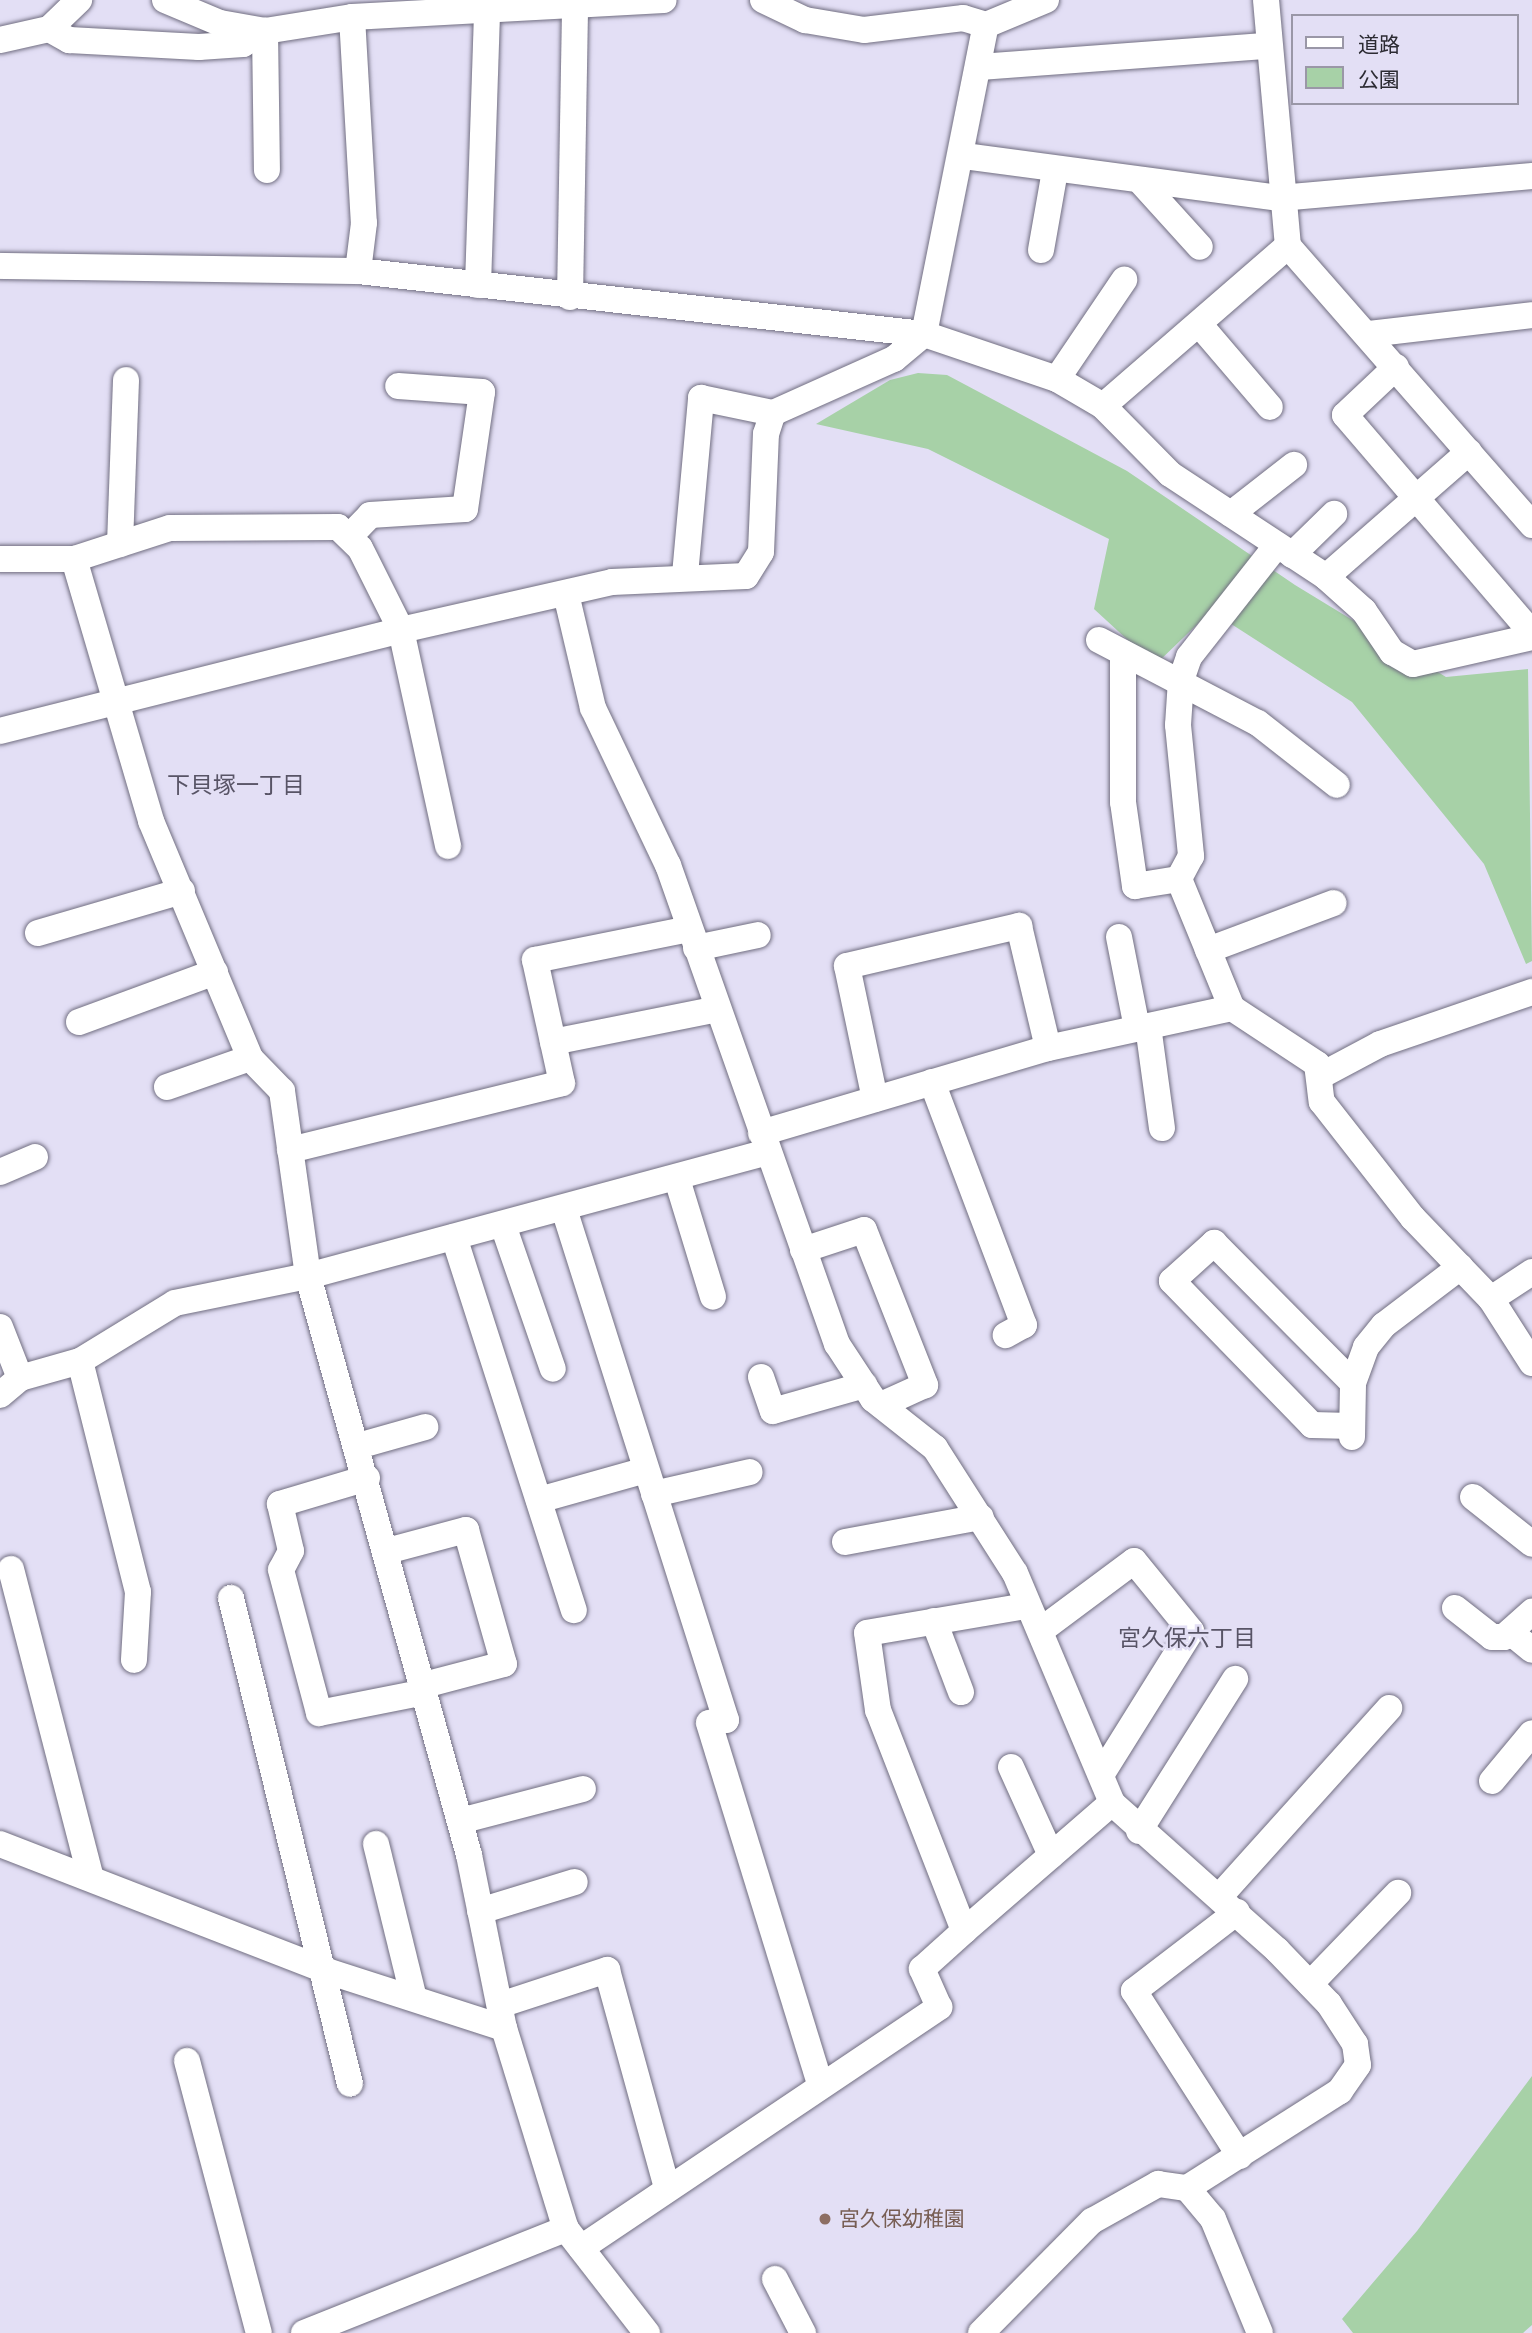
<!DOCTYPE html>
<meta charset="utf-8">
<style>
body{margin:0}
#map{position:relative;width:1532px;height:2333px;overflow:hidden;background:#e3dff5;font-family:"Fira Sans Condensed","Noto Sans JP",sans-serif}
div>[style]{position:absolute}
.green>*{inset:0;background:#a7d1a7}
.roads{filter:drop-shadow(0 0 2px #716e81) drop-shadow(0 0 2px #716e81)}
.minor>*{height:26px;margin:-13px;padding:0 13px;transform-origin:13px;border-radius:13px;background:#fff}
.dots>*{width:19px;height:19px;translate:-50% -50%;box-sizing:border-box;border:4px solid #e3dff5;border-radius:50%}
span{translate:-50% -50%;white-space:nowrap;text-align:center;line-height:1.15;-webkit-text-stroke:5px #e3dff5;paint-order:stroke}
.education-label{font-size:21px;color:#785e54}
.left{translate:0 -50%;text-align:left}
.neighbourhood-label{font-size:23px;color:#585466}
.legend{position:absolute;left:1291px;top:14px;width:228px;height:91px;box-sizing:border-box;background:#e3dff5;border:2px solid #9a97a7;margin:0;padding:9px 12px;list-style:none;font-size:21px;color:#2c2b33}
.legend li{display:flex;align-items:center;gap:14px;height:35px}
.legend b{width:35px;border:2px solid #9a97a7}
</style>
<div id="map">
<div class="green">
<i style="clip-path:polygon(918px 373px,947px 375px,1127px 471px,1295px 585px,1446px 677px,1528px 669px,1532px 961px,1526px 964px,1484px 864px,1352px 702px,1211px 611px,1155px 665px,1094px 609px,1109px 539px,928px 449px,816px 424px,890px 380px)"></i>
<i style="clip-path:polygon(1532px 2076px,1532px 2325px,1523px 2333px,1353px 2333px,1342px 2319px,1417px 2231px)"></i>
</div>
<div class="roads">
<div class="minor">
<i style="left:165px;top:0;width:60px;rotate:22.7deg"></i>
<i style="left:220px;top:23px;width:46px;rotate:10.1deg"></i>
<i style="left:265px;top:31px;width:139px;rotate:89.2deg"></i>
<i style="left:763px;top:0;width:47px;rotate:25.5deg"></i>
<i style="left:805px;top:20px;width:60px;rotate:9.6deg"></i>
<i style="left:864px;top:30px;width:100px;rotate:-6.9deg"></i>
<i style="left:963px;top:18px;width:24px;rotate:17deg"></i>
<i style="left:986px;top:25px;width:65px;rotate:-22.6deg"></i>
<i style="left:1266px;top:0;width:247px;rotate:84.9deg"></i>
<i style="left:1288px;top:246px;width:371px;rotate:48.8deg"></i>
<i style="left:352px;top:17px;width:206px;rotate:86.7deg"></i>
<i style="left:364px;top:223px;width:48px;rotate:97.1deg"></i>
<i style="left:49px;top:29px;width:42px;rotate:-44deg"></i>
<i style="left:0;top:40px;width:50px;rotate:-12.7deg"></i>
<i style="left:49px;top:29px;width:23px;rotate:29deg"></i>
<i style="left:69px;top:40px;width:130px;rotate:3.1deg"></i>
<i style="left:199px;top:47px;width:44px;rotate:-3.9deg"></i>
<i style="left:243px;top:44px;width:26px;rotate:-31deg"></i>
<i style="left:265px;top:31px;width:88px;rotate:-9.1deg"></i>
<i style="left:352px;top:17px;width:312px;rotate:-3.1deg"></i>
<i style="left:979px;top:67px;width:290px;rotate:-4.2deg"></i>
<i style="left:964px;top:156px;width:319px;rotate:7.6deg"></i>
<i style="left:1280px;top:198px;width:253px;rotate:-5deg"></i>
<i style="left:1142px;top:183px;width:86px;rotate:47.8deg"></i>
<i style="left:1041px;top:250px;width:80px;rotate:-80deg"></i>
<i style="left:0;top:266px;width:358px;rotate:0.8deg"></i>
<i style="left:358px;top:271px;width:569px;rotate:6.35deg"></i>
<i style="left:924px;top:334px;width:140px;rotate:18.7deg"></i>
<i style="left:1057px;top:379px;width:53px;rotate:30.4deg"></i>
<i style="left:1103px;top:406px;width:95px;rotate:45.4deg"></i>
<i style="left:1170px;top:474px;width:187px;rotate:33.4deg"></i>
<i style="left:1326px;top:577px;width:51px;rotate:41.8deg"></i>
<i style="left:1364px;top:611px;width:50px;rotate:55.7deg"></i>
<i style="left:1392px;top:652px;width:24px;rotate:30deg"></i>
<i style="left:1413px;top:664px;width:122px;rotate:-12.8deg"></i>
<i style="left:478px;top:285px;width:276px;rotate:-88.1deg"></i>
<i style="left:570px;top:297px;width:291px;rotate:-89deg"></i>
<i style="left:1199px;top:324px;width:109px;rotate:49.5deg"></i>
<i style="left:1369px;top:334px;width:164px;rotate:-6.6deg"></i>
<i style="left:1396px;top:367px;width:70px;rotate:136.7deg"></i>
<i style="left:1345px;top:415px;width:287px;rotate:49.4deg"></i>
<i style="left:1057px;top:379px;width:120px;rotate:-55.9deg"></i>
<i style="left:1103px;top:406px;width:245px;rotate:-40.9deg"></i>
<i style="left:1231px;top:514px;width:80px;rotate:-37.9deg"></i>
<i style="left:349px;top:537px;width:30px;rotate:-46deg"></i>
<i style="left:370px;top:515px;width:95px;rotate:-3.6deg"></i>
<i style="left:465px;top:509px;width:118px;rotate:-81.7deg"></i>
<i style="left:482px;top:392px;width:84px;rotate:-175.9deg"></i>
<i style="left:120px;top:544px;width:164px;rotate:-87.9deg"></i>
<i style="left:1277px;top:545px;width:142px;rotate:128.2deg"></i>
<i style="left:1189px;top:657px;width:24px;rotate:109deg"></i>
<i style="left:1181px;top:680px;width:45px;rotate:93.8deg"></i>
<i style="left:1178px;top:725px;width:132px;rotate:84.3deg"></i>
<i style="left:1191px;top:856px;width:26px;rotate:118deg"></i>
<i style="left:1179px;top:879px;width:139px;rotate:67.7deg"></i>
<i style="left:1232px;top:1008px;width:102px;rotate:33.4deg"></i>
<i style="left:1317px;top:1064px;width:38px;rotate:83deg"></i>
<i style="left:1322px;top:1102px;width:147px;rotate:51.9deg"></i>
<i style="left:1413px;top:1218px;width:112px;rotate:46.1deg"></i>
<i style="left:1491px;top:1299px;width:76px;rotate:57.4deg"></i>
<i style="left:1292px;top:555px;width:59px;rotate:-44.3deg"></i>
<i style="left:0;top:559px;width:74px"></i>
<i style="left:74px;top:559px;width:101px;rotate:-17.9deg"></i>
<i style="left:170px;top:528px;width:168px;rotate:-0.3deg"></i>
<i style="left:338px;top:527px;width:30px;rotate:44deg"></i>
<i style="left:360px;top:548px;width:92px;rotate:63.4deg"></i>
<i style="left:401px;top:630px;width:216px;rotate:-12.8deg"></i>
<i style="left:612px;top:582px;width:134px;rotate:-2.6deg"></i>
<i style="left:746px;top:576px;width:28px;rotate:-58deg"></i>
<i style="left:761px;top:552px;width:118px;rotate:-87.6deg"></i>
<i style="left:766px;top:434px;width:22px;rotate:-72deg"></i>
<i style="left:773px;top:413px;width:133px;rotate:-24.1deg"></i>
<i style="left:894px;top:359px;width:39px;rotate:-40deg"></i>
<i style="left:924px;top:334px;width:315px;rotate:-78.7deg"></i>
<i style="left:74px;top:559px;width:273px;rotate:73.6deg"></i>
<i style="left:151px;top:821px;width:257px;rotate:67.3deg"></i>
<i style="left:250px;top:1058px;width:46px;rotate:45.9deg"></i>
<i style="left:282px;top:1091px;width:187px;rotate:82deg"></i>
<i style="left:308px;top:1276px;width:601px;rotate:74.46deg"></i>
<i style="left:469px;top:1855px;width:177px;rotate:78.6deg"></i>
<i style="left:504px;top:2028px;width:210px;rotate:72.9deg"></i>
<i style="left:566px;top:2229px;width:132px;rotate:52.1deg"></i>
<i style="left:685px;top:575px;width:178px;rotate:-84.8deg"></i>
<i style="left:701px;top:398px;width:74px;rotate:11.8deg"></i>
<i style="left:1326px;top:577px;width:190px;rotate:-41.2deg"></i>
<i style="left:566px;top:594px;width:117px;rotate:76.7deg"></i>
<i style="left:593px;top:708px;width:174px;rotate:64.5deg"></i>
<i style="left:668px;top:865px;width:508px;rotate:70.57deg"></i>
<i style="left:837px;top:1344px;width:66px;rotate:56.8deg"></i>
<i style="left:873px;top:1399px;width:79px;rotate:38.3deg"></i>
<i style="left:935px;top:1448px;width:148px;rotate:57.4deg"></i>
<i style="left:1015px;top:1573px;width:250px;rotate:67.1deg"></i>
<i style="left:1112px;top:1803px;width:221px;rotate:41.7deg"></i>
<i style="left:1277px;top:1950px;width:75px;rotate:46.1deg"></i>
<i style="left:1329px;top:2004px;width:48px;rotate:57deg"></i>
<i style="left:1355px;top:2044px;width:21px;rotate:82deg"></i>
<i style="left:1358px;top:2065px;width:32px;rotate:125deg"></i>
<i style="left:1340px;top:2091px;width:181px;rotate:147.6deg"></i>
<i style="left:1099px;top:640px;width:179px;rotate:27.6deg"></i>
<i style="left:1258px;top:723px;width:100px;rotate:38.1deg"></i>
<i style="left:1123px;top:653px;width:149px;rotate:90deg"></i>
<i style="left:1123px;top:802px;width:85px;rotate:81.9deg"></i>
<i style="left:1135px;top:886px;width:45px;rotate:-9deg"></i>
<i style="left:0;top:731px;width:414px;rotate:-14.1deg"></i>
<i style="left:401px;top:630px;width:221px;rotate:77.7deg"></i>
<i style="left:38px;top:933px;width:150px;rotate:-16.3deg"></i>
<i style="left:1119px;top:937px;width:93px;rotate:78.8deg"></i>
<i style="left:696px;top:948px;width:63px;rotate:-11.8deg"></i>
<i style="left:1208px;top:950px;width:134px;rotate:-20.5deg"></i>
<i style="left:79px;top:1022px;width:145px;rotate:-20.2deg"></i>
<i style="left:1148px;top:1026px;width:103px;rotate:82.2deg"></i>
<i style="left:553px;top:1042px;width:168px;rotate:-11.3deg"></i>
<i style="left:1322px;top:1075px;width:66px;rotate:-28.1deg"></i>
<i style="left:1380px;top:1044px;width:161px;rotate:-18.9deg"></i>
<i style="left:932px;top:1082px;width:260px;rotate:69.3deg"></i>
<i style="left:1024px;top:1325px;width:21px;rotate:151deg"></i>
<i style="left:167px;top:1087px;width:88px;rotate:-19.3deg"></i>
<i style="left:875px;top:1099px;width:136px;rotate:-101.9deg"></i>
<i style="left:847px;top:966px;width:177px;rotate:-13.1deg"></i>
<i style="left:1019px;top:926px;width:125px;rotate:76.6deg"></i>
<i style="left:761px;top:1133px;width:299px;rotate:-16.5deg"></i>
<i style="left:1048px;top:1048px;width:188px;rotate:-12.3deg"></i>
<i style="left:290px;top:1150px;width:280px;rotate:-13.8deg"></i>
<i style="left:562px;top:1083px;width:126px;rotate:-102.4deg"></i>
<i style="left:535px;top:960px;width:157px;rotate:-11.4deg"></i>
<i style="left:0;top:1172px;width:38px;rotate:-23deg"></i>
<i style="left:677px;top:1179px;width:123px;rotate:73deg"></i>
<i style="left:564px;top:1209px;width:536px;rotate:72.41deg"></i>
<i style="left:726px;top:1720px;width:17px;rotate:170deg"></i>
<i style="left:709px;top:1723px;width:377px;rotate:72.9deg"></i>
<i style="left:503px;top:1225px;width:152px;rotate:70.9deg"></i>
<i style="left:454px;top:1237px;width:392px;rotate:72.2deg"></i>
<i style="left:803px;top:1250px;width:64px;rotate:-18.2deg"></i>
<i style="left:864px;top:1230px;width:167px;rotate:68.5deg"></i>
<i style="left:925px;top:1385px;width:48px;rotate:155.6deg"></i>
<i style="left:1491px;top:1299px;width:49px;rotate:-33.4deg"></i>
<i style="left:0;top:1327px;width:55px;rotate:68.6deg"></i>
<i style="left:80px;top:1361px;width:238px;rotate:75.9deg"></i>
<i style="left:138px;top:1592px;width:68px;rotate:93.4deg"></i>
<i style="left:761px;top:1377px;width:36px;rotate:71deg"></i>
<i style="left:773px;top:1411px;width:95px;rotate:-15.9deg"></i>
<i style="left:0;top:1395px;width:26px;rotate:-40deg"></i>
<i style="left:20px;top:1378px;width:62px;rotate:-15.8deg"></i>
<i style="left:80px;top:1361px;width:111px;rotate:-31.4deg"></i>
<i style="left:175px;top:1303px;width:136px;rotate:-11.5deg"></i>
<i style="left:308px;top:1276px;width:476px;rotate:-15.1deg"></i>
<i style="left:1352px;top:1426px;width:40px;rotate:-178.6deg"></i>
<i style="left:1312px;top:1425px;width:201px;rotate:-134.2deg"></i>
<i style="left:1172px;top:1281px;width:57px;rotate:-42.1deg"></i>
<i style="left:1214px;top:1243px;width:197px;rotate:45.2deg"></i>
<i style="left:1352px;top:1437px;width:54px;rotate:-88.9deg"></i>
<i style="left:1353px;top:1383px;width:38px;rotate:-70deg"></i>
<i style="left:1366px;top:1347px;width:28px;rotate:-51deg"></i>
<i style="left:1384px;top:1325px;width:96px;rotate:-37.3deg"></i>
<i style="left:358px;top:1446px;width:70px;rotate:-15.8deg"></i>
<i style="left:367px;top:1478px;width:91px;rotate:163.4deg"></i>
<i style="left:280px;top:1504px;width:48px;rotate:76.8deg"></i>
<i style="left:291px;top:1551px;width:21px;rotate:118deg"></i>
<i style="left:281px;top:1570px;width:148px;rotate:75.1deg"></i>
<i style="left:319px;top:1713px;width:108px;rotate:-11.2deg"></i>
<i style="left:654px;top:1494px;width:98px;rotate:-12.9deg"></i>
<i style="left:1473px;top:1497px;width:75px;rotate:38.5deg"></i>
<i style="left:539px;top:1500px;width:111px;rotate:-15.7deg"></i>
<i style="left:845px;top:1542px;width:138px;rotate:-10.4deg"></i>
<i style="left:387px;top:1551px;width:82px;rotate:-14.9deg"></i>
<i style="left:466px;top:1530px;width:139px;rotate:74.2deg"></i>
<i style="left:504px;top:1664px;width:83px;rotate:165.3deg"></i>
<i style="left:11px;top:1569px;width:319px;rotate:75.5deg"></i>
<i style="left:231px;top:1598px;width:500px;rotate:76.24deg"></i>
<i style="left:1026px;top:1606px;width:161px;rotate:170.4deg"></i>
<i style="left:867px;top:1633px;width:78px;rotate:81.9deg"></i>
<i style="left:878px;top:1710px;width:237px;rotate:68.7deg"></i>
<i style="left:964px;top:1931px;width:196px;rotate:-40.9deg"></i>
<i style="left:1455px;top:1608px;width:47px;rotate:38.1deg"></i>
<i style="left:1492px;top:1637px;width:12px"></i>
<i style="left:1504px;top:1637px;width:38px;rotate:-42deg"></i>
<i style="left:934px;top:1621px;width:76px;rotate:69.2deg"></i>
<i style="left:1040px;top:1631px;width:117px;rotate:-36.7deg"></i>
<i style="left:1134px;top:1561px;width:90px;rotate:50.8deg"></i>
<i style="left:1191px;top:1631px;width:166px;rotate:122deg"></i>
<i style="left:1510px;top:1632px;width:28px;rotate:39deg"></i>
<i style="left:1011px;top:1767px;width:97px;rotate:65.6deg"></i>
<i style="left:1492px;top:1781px;width:62px;rotate:-50.2deg"></i>
<i style="left:460px;top:1821px;width:127px;rotate:-14.6deg"></i>
<i style="left:1139px;top:1831px;width:180px;rotate:-57.7deg"></i>
<i style="left:0;top:1844px;width:351px;rotate:21.2deg"></i>
<i style="left:327px;top:1971px;width:186px;rotate:17.9deg"></i>
<i style="left:376px;top:1844px;width:155px;rotate:76.2deg"></i>
<i style="left:1220px;top:1896px;width:253px;rotate:-48deg"></i>
<i style="left:480px;top:1911px;width:99px;rotate:-17deg"></i>
<i style="left:1237px;top:1912px;width:130px;rotate:142.5deg"></i>
<i style="left:1134px;top:1991px;width:196px;rotate:57.3deg"></i>
<i style="left:1310px;top:1984px;width:127px;rotate:-46deg"></i>
<i style="left:500px;top:2005px;width:113px;rotate:-18.1deg"></i>
<i style="left:607px;top:1970px;width:226px;rotate:74.6deg"></i>
<i style="left:187px;top:2061px;width:281px;rotate:75.2deg"></i>
<i style="left:581px;top:2248px;width:432px;rotate:-33.9deg"></i>
<i style="left:939px;top:2007px;width:42px;rotate:-114.1deg"></i>
<i style="left:922px;top:1969px;width:57px;rotate:-42.1deg"></i>
<i style="left:775px;top:2279px;width:61px;rotate:62.6deg"></i>
<i style="left:304px;top:2333px;width:282px;rotate:-21.7deg"></i>
<i style="left:981px;top:2333px;width:158px;rotate:-45.3deg"></i>
<i style="left:1092px;top:2221px;width:76px;rotate:-29.3deg"></i>
<i style="left:1158px;top:2184px;width:29px;rotate:8deg"></i>
<i style="left:1187px;top:2188px;width:40px;rotate:50deg"></i>
<i style="left:1213px;top:2219px;width:123px;rotate:67.6deg"></i>
</div>
</div>
<div class="dots">
<i style="left:825px;top:2219px;background:#8d6e63"></i>
</div>
<div class="education-label">
<span class="left" style="left:839px;top:2219px">宮久保幼稚園</span>
</div>
<div class="neighbourhood-label">
<span style="left:236px;top:785px">下貝塚一丁目</span>
<span style="left:1187px;top:1638px">宮久保六丁目</span>
</div>
<ul class="legend">
<li><b style="height:9px;background:#fff"></b>道路</li>
<li><b style="height:19px;background:#a7d1a7"></b>公園</li>
</ul>
</div>
